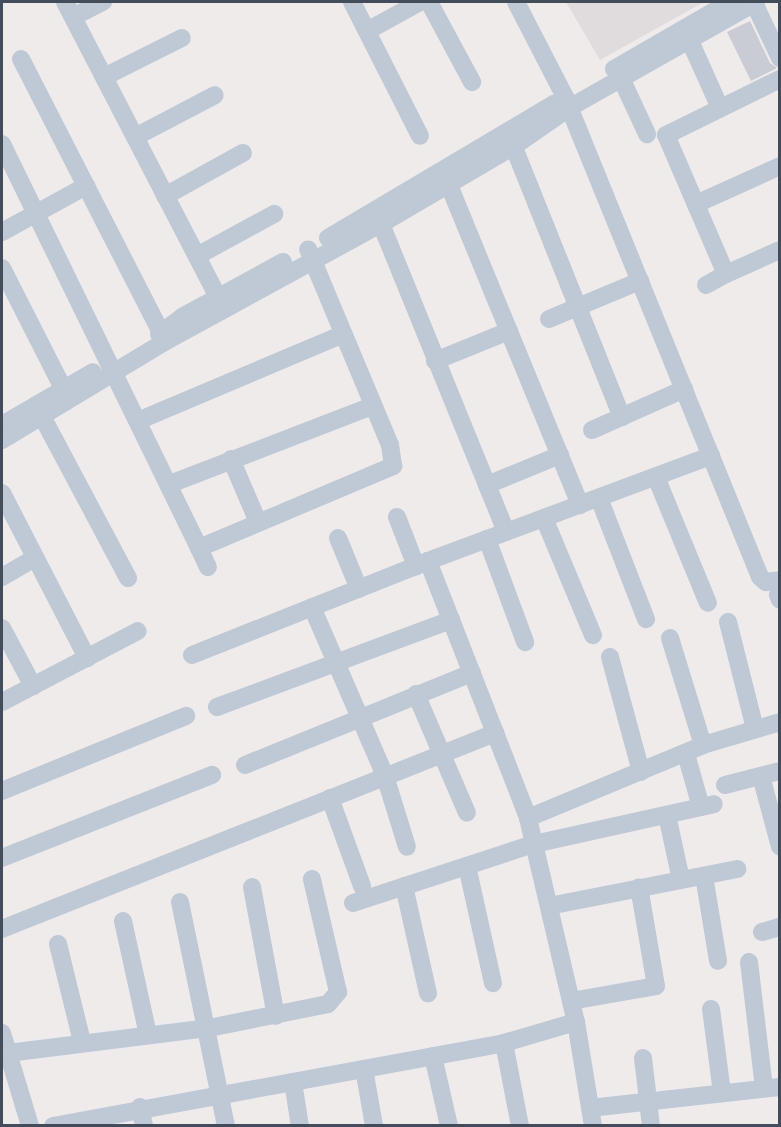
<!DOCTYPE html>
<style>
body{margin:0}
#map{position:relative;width:781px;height:1127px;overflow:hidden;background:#efebeb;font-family:"Exo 2",sans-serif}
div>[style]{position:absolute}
.education>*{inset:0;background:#e0dcdd}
.building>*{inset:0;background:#c9ccd4}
.minor>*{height:18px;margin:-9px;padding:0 9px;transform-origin:9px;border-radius:9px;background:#bfc8d5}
span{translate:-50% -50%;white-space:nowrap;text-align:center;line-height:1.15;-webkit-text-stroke:6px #fff;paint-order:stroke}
.frame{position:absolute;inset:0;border:3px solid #424c5b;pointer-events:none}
</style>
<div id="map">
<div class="education">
<i style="clip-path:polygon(566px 2px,704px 2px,600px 60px)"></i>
</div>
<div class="building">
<i style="clip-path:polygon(750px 21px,770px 63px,777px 68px,751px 81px,727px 32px)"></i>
</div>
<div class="minor">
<i style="left:65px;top:2px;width:332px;rotate:62.6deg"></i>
<i style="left:352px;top:2px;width:150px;rotate:63.1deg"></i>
<i style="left:429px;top:2px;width:91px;rotate:61.7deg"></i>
<i style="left:516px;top:2px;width:107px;rotate:62.7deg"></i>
<i style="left:565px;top:97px;width:518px;rotate:67.89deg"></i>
<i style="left:760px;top:577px;width:8px;rotate:40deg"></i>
<i style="left:766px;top:582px;width:14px;rotate:-8deg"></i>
<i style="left:754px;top:3px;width:61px;rotate:64.7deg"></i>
<i style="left:73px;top:17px;width:34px;rotate:-27deg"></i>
<i style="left:367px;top:31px;width:60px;rotate:-28.7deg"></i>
<i style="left:690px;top:41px;width:73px;rotate:65.9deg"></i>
<i style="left:21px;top:59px;width:308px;rotate:62.9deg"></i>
<i style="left:614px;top:69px;width:134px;rotate:-30deg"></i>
<i style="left:104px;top:77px;width:87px;rotate:-26.6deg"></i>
<i style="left:621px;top:78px;width:62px;rotate:65.1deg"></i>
<i style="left:780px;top:79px;width:127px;rotate:153.8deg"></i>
<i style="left:666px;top:135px;width:151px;rotate:66.7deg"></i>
<i style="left:726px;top:274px;width:59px;rotate:-24deg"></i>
<i style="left:509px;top:135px;width:304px;rotate:68.2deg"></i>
<i style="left:135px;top:137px;width:90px;rotate:-27.7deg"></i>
<i style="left:2px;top:144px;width:449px;rotate:64deg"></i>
<i style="left:199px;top:548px;width:211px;rotate:-22.9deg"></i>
<i style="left:393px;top:466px;width:21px;rotate:-98deg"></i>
<i style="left:390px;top:445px;width:212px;rotate:-112.7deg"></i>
<i style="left:444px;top:173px;width:359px;rotate:67.7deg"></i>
<i style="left:165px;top:196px;width:89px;rotate:-28.9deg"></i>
<i style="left:696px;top:204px;width:92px;rotate:-24.3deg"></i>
<i style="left:377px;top:214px;width:343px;rotate:67.9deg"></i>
<i style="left:2px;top:232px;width:96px;rotate:-28.7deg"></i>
<i style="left:328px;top:238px;width:263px;rotate:-30.7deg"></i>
<i style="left:197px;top:256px;width:88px;rotate:-28.6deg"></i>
<i style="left:2px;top:268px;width:135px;rotate:63.1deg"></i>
<i style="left:706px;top:285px;width:23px;rotate:-29deg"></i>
<i style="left:549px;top:319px;width:99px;rotate:-22.7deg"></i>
<i style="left:159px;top:334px;width:29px;rotate:-36deg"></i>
<i style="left:182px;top:317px;width:115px;rotate:-28.6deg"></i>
<i style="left:435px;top:361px;width:80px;rotate:-22.1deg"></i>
<i style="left:36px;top:405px;width:196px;rotate:62deg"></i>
<i style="left:140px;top:420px;width:221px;rotate:-22.9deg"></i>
<i style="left:2px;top:425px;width:105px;rotate:-30.2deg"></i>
<i style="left:592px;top:430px;width:101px;rotate:-24deg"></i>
<i style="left:2px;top:440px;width:192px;rotate:-31.1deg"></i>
<i style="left:166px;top:341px;width:245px;rotate:-28.6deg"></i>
<i style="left:381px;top:224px;width:154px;rotate:-30.4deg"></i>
<i style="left:514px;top:146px;width:67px;rotate:-34.6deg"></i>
<i style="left:569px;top:108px;width:215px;rotate:-29.5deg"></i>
<i style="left:231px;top:459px;width:69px;rotate:66.8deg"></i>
<i style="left:656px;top:477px;width:136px;rotate:67.6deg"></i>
<i style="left:170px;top:484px;width:217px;rotate:-21.1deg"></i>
<i style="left:487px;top:485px;width:79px;rotate:-22.3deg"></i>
<i style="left:2px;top:493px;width:186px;rotate:62.7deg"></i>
<i style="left:599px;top:498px;width:130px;rotate:68.8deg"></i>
<i style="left:397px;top:517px;width:53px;rotate:68.8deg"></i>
<i style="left:544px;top:518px;width:127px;rotate:67.3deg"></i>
<i style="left:338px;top:538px;width:55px;rotate:67.6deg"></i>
<i style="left:487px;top:539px;width:110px;rotate:69.7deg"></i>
<i style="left:199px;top:548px;width:21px;rotate:65deg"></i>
<i style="left:428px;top:561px;width:276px;rotate:68.7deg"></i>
<i style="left:528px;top:818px;width:210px;rotate:76.8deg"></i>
<i style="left:2px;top:577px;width:38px;rotate:-30deg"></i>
<i style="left:778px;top:595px;width:5px;rotate:68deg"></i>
<i style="left:312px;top:607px;width:184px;rotate:66.6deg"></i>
<i style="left:385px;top:776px;width:74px;rotate:72.8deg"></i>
<i style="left:728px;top:622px;width:110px;rotate:75.8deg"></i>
<i style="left:2px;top:628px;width:66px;rotate:61.9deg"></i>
<i style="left:670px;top:638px;width:112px;rotate:72.9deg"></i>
<i style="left:192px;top:655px;width:254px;rotate:-21.7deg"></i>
<i style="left:428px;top:561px;width:302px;rotate:-20.4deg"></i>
<i style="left:610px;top:657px;width:119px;rotate:74.9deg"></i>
<i style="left:416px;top:694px;width:129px;rotate:66.8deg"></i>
<i style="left:2px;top:702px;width:153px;rotate:-27.6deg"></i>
<i style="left:217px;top:707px;width:250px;rotate:-20.4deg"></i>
<i style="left:686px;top:754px;width:55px;rotate:74.2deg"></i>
<i style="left:245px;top:765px;width:245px;rotate:-22.1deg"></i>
<i style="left:761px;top:776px;width:73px;rotate:75deg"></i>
<i style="left:725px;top:785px;width:57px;rotate:-14.3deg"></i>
<i style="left:2px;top:791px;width:199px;rotate:-22.2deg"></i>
<i style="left:330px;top:798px;width:94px;rotate:70deg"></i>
<i style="left:667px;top:815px;width:66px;rotate:77.8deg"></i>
<i style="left:528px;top:818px;width:190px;rotate:-22.6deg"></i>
<i style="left:703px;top:745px;width:80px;rotate:-16.6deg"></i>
<i style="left:2px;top:858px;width:226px;rotate:-21.6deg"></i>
<i style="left:467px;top:866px;width:120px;rotate:77.5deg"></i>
<i style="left:704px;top:876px;width:86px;rotate:80.6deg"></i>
<i style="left:404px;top:886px;width:110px;rotate:77.4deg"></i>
<i style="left:252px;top:887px;width:131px;rotate:79.5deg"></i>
<i style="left:180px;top:902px;width:229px;rotate:78.4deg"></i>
<i style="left:353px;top:903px;width:190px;rotate:-18.1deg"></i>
<i style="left:534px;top:844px;width:184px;rotate:-12.5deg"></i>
<i style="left:549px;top:906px;width:192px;rotate:-11.1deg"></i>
<i style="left:123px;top:921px;width:117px;rotate:77.6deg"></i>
<i style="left:2px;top:929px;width:531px;rotate:-21.68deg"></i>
<i style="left:762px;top:932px;width:19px;rotate:-16deg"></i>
<i style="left:58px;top:944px;width:101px;rotate:76.2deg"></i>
<i style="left:749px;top:962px;width:127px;rotate:83.2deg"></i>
<i style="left:571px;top:1001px;width:86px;rotate:-10deg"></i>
<i style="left:656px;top:986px;width:100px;rotate:-99.7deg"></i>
<i style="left:711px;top:1009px;width:85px;rotate:82.5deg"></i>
<i style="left:2px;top:1033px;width:97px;rotate:73.2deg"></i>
<i style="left:504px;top:1043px;width:85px;rotate:79.1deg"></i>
<i style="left:8px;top:1053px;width:203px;rotate:-7.1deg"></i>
<i style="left:209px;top:1028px;width:121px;rotate:-11.4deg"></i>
<i style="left:328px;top:1004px;width:16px;rotate:-50deg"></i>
<i style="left:338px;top:992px;width:116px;rotate:-103deg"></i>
<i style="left:433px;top:1056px;width:72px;rotate:77.1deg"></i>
<i style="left:643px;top:1058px;width:68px;rotate:83.3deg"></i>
<i style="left:364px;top:1069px;width:58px;rotate:80deg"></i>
<i style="left:293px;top:1082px;width:45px;rotate:81deg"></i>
<i style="left:140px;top:1107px;width:19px;rotate:78deg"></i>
<i style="left:590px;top:1108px;width:191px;rotate:-6.3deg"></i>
<i style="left:53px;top:1126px;width:459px;rotate:-10.4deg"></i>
<i style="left:504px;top:1043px;width:75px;rotate:-16.3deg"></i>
<i style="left:576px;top:1022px;width:105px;rotate:80.7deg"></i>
</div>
<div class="frame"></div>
</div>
